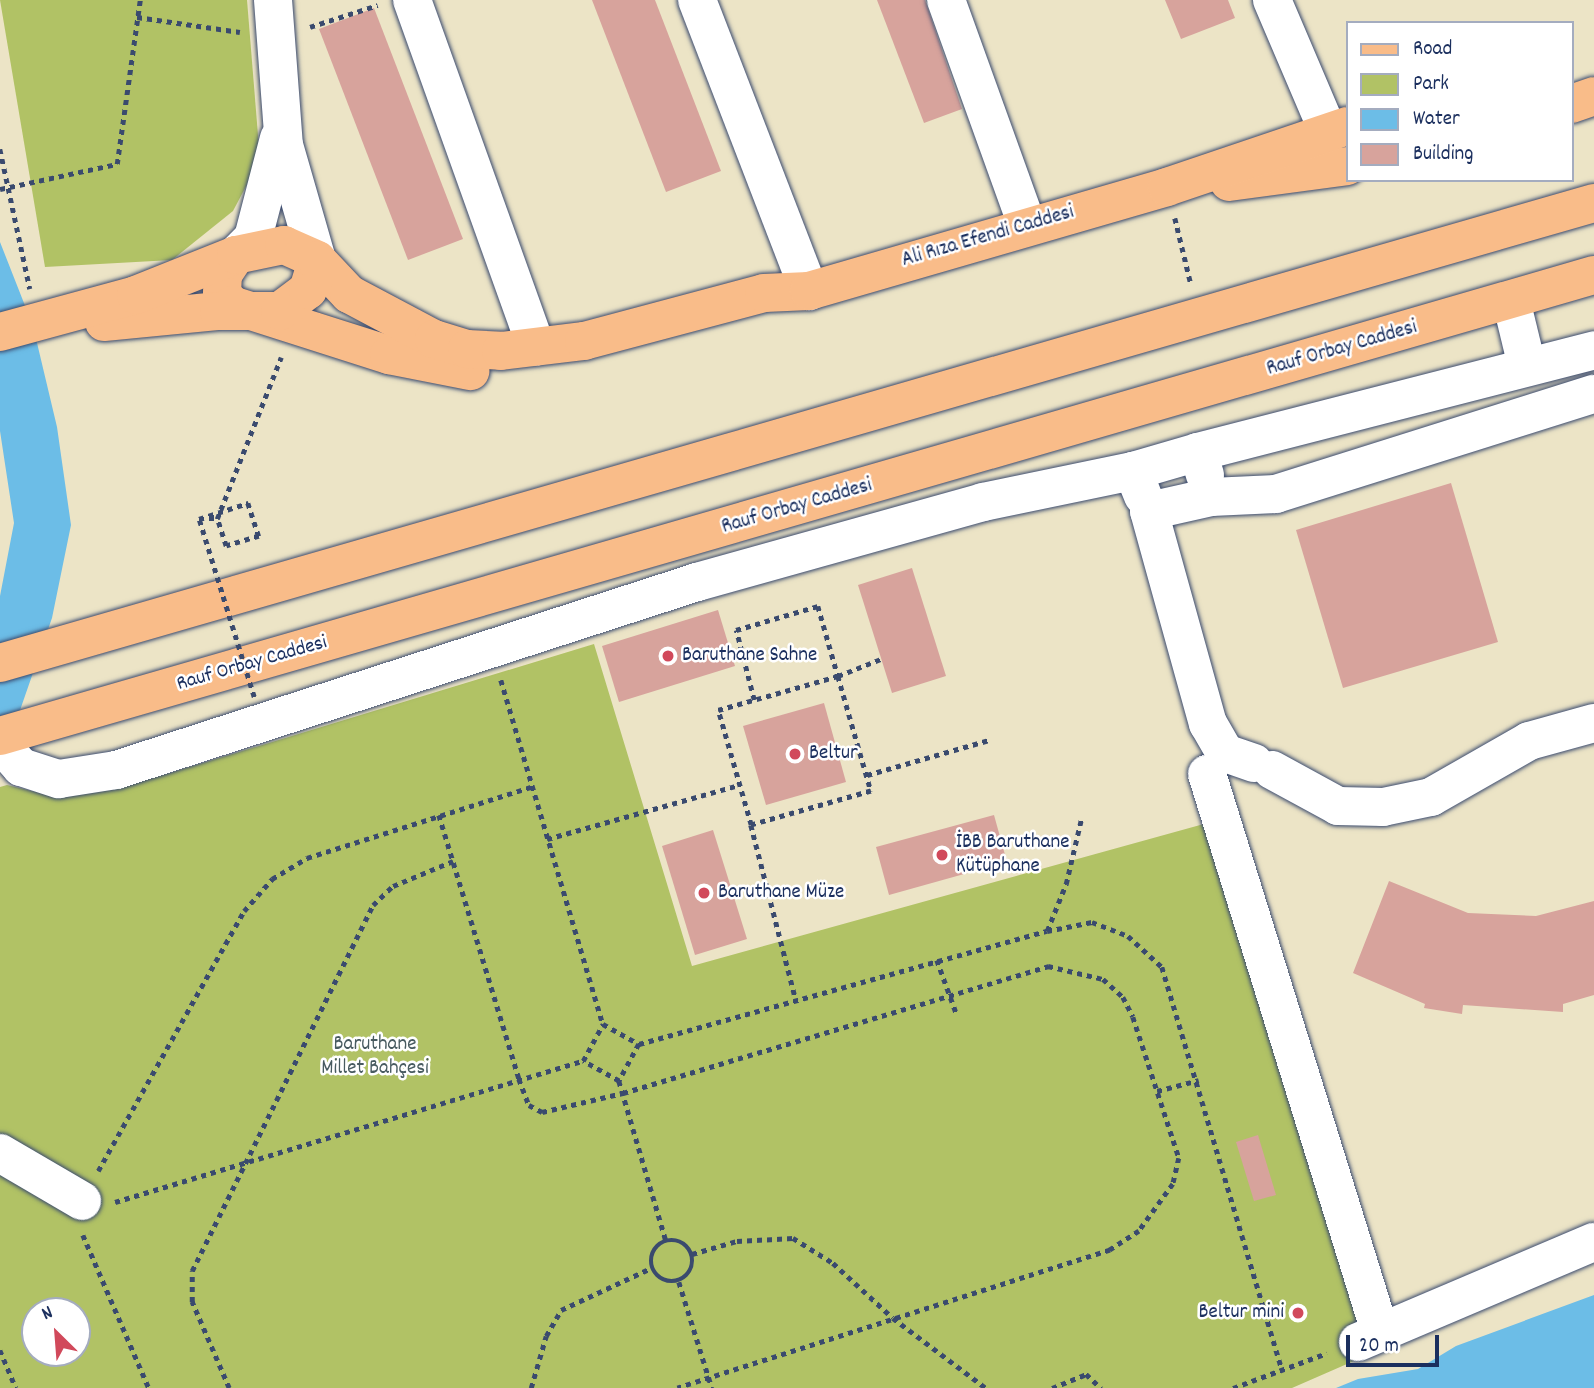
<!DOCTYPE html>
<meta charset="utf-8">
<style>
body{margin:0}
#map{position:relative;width:1594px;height:1388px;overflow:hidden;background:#ece4c6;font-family:Dekko,sans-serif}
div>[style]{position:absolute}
.green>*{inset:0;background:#b1c265}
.water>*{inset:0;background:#6cbde7}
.building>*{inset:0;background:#d7a39c}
.path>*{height:4.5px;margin-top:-2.25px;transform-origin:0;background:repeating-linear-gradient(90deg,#3a4a6e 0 5px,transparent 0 10px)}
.path>.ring{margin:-2.25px;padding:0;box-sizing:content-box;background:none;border:4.5px solid #3a4a6e;border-radius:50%}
.roads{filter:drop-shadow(0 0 2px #3a4a6e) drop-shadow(0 0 2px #3a4a6e)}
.minor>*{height:38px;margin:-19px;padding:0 19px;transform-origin:19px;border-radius:19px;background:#fff}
.major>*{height:38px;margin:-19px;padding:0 19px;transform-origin:19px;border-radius:19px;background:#f9bc89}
.highway>*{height:38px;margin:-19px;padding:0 19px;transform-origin:19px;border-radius:19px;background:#f9bc89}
.path-bridge>*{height:4.5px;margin-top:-2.25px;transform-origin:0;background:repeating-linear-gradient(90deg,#3a4a6e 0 5px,transparent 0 10px)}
.dots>*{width:19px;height:19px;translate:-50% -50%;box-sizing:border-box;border:4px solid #fff;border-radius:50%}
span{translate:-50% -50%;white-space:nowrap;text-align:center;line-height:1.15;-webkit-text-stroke:5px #fff;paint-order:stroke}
.street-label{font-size:21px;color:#1b2f5e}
.poi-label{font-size:21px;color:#1b2f5e}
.left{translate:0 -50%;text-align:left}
.right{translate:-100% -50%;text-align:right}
.park-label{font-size:21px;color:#485b60}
.legend{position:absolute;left:1346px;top:21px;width:228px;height:161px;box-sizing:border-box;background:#fff;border:2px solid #a4acbf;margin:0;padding:9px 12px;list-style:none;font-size:21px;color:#1b2f5e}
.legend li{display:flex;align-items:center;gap:14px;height:35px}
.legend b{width:35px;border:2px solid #a4acbf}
.north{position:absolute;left:21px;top:1297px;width:70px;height:70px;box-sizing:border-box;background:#fff;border:2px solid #a4acbf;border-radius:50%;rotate:335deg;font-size:19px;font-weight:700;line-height:28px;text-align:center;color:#1b2f5e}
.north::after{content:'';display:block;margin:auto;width:24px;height:32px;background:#d1495b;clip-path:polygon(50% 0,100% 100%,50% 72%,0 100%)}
.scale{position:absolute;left:1346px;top:1335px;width:93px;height:32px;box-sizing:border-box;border:4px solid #1b2f5e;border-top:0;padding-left:9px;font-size:21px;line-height:24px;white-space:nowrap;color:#1b2f5e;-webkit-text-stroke:5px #fff;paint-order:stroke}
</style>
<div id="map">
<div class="green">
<i style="clip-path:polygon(0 0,247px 0,260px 160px,233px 211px,172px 260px,45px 267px)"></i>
<i style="clip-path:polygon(evenodd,594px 644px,692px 966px,1211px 822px,1365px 1310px,1363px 1357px,1292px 1388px,0 1388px,0 787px,7px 785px,61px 798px,150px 779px,594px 644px,35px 1311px,77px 1311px,77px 1353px,35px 1353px,35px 1311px)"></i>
</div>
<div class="water">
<i style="clip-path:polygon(0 242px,33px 326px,57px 427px,71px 525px,52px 618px,0 768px,0 596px,14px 523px,0 431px)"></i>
<i style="clip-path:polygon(1594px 1295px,1594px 1388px,1336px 1388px,1358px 1379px,1418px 1369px,1456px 1346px)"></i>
</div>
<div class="building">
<i style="clip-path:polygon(592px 0,655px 0,721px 171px,666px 192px)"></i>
<i style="clip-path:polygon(877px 0,925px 0,962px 109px,924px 123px)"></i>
<i style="clip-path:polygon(1165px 0,1228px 0,1235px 18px,1181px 39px)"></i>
<i style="clip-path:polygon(374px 8px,463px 239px,408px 260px,319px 29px)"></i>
<i style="clip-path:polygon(1451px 483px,1498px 642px,1343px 688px,1296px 530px)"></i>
<i style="clip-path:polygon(912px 568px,946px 676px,892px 693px,858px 585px)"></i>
<i style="clip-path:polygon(718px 610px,735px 666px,619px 702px,602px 646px)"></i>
<i style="clip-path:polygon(824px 703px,846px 782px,766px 805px,743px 726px)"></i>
<i style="clip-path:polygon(994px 815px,1007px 862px,889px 895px,876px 847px)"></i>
<i style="clip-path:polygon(713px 830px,747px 939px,695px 955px,662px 846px)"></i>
<i style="clip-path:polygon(1389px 881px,1468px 913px,1536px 916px,1594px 901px,1594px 995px,1563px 1004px,1563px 1012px,1463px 1005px,1462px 1014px,1424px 1008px,1425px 1004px,1353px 973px)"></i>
<i style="clip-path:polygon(1258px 1135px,1276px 1195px,1254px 1201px,1236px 1142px)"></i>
</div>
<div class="path">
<i style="left:137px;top:17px;width:104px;rotate:8.3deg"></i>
<i style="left:310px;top:27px;width:71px;rotate:-17.9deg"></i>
<i style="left:0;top:149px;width:143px;rotate:77.9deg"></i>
<i style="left:0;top:189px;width:120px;rotate:-12.1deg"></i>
<i style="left:117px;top:164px;width:166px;rotate:-82deg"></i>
<i style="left:1175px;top:218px;width:68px;rotate:76.4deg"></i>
<i style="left:199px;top:519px;width:18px"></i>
<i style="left:259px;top:536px;width:34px;rotate:163deg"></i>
<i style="left:226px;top:546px;width:28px;rotate:-108deg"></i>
<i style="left:217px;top:519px;width:174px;rotate:-68.4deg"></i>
<i style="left:838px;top:676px;width:120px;rotate:74deg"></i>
<i style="left:871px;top:791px;width:125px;rotate:164.2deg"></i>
<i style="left:751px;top:825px;width:120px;rotate:-106deg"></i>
<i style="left:718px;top:710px;width:125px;rotate:-15.8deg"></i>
<i style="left:501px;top:680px;width:359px;rotate:73.5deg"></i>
<i style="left:754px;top:700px;width:72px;rotate:-104.4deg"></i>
<i style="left:736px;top:630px;width:85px;rotate:-16.3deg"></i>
<i style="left:818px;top:606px;width:73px;rotate:74.1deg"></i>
<i style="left:838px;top:676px;width:46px;rotate:-21.6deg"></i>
<i style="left:867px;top:775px;width:127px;rotate:-16deg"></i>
<i style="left:439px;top:815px;width:276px;rotate:73.1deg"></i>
<i style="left:519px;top:1079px;width:28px;rotate:69deg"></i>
<i style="left:529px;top:1105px;width:15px;rotate:28deg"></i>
<i style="left:542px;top:1112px;width:83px;rotate:-13.2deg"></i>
<i style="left:623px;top:1093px;width:444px;rotate:-16.6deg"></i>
<i style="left:1048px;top:966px;width:57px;rotate:13.3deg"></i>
<i style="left:1103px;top:979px;width:27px;rotate:42deg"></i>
<i style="left:1123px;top:997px;width:22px;rotate:63deg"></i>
<i style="left:1133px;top:1017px;width:148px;rotate:71.9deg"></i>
<i style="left:1179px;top:1158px;width:27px;rotate:103deg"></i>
<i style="left:1173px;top:1184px;width:58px;rotate:125.9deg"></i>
<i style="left:1139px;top:1231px;width:35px;rotate:147deg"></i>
<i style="left:1110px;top:1250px;width:454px;rotate:162.3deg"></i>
<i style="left:751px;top:825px;width:181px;rotate:75.6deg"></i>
<i style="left:547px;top:839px;width:199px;rotate:-15.7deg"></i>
<i style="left:1047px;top:931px;width:51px;rotate:-68deg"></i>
<i style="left:1066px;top:884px;width:66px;rotate:-76.8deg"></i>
<i style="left:937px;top:960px;width:59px;rotate:70deg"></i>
<i style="left:639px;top:1044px;width:42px;rotate:118.4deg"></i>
<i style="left:619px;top:1081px;width:41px;rotate:-150.9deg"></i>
<i style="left:583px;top:1061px;width:42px;rotate:-61.6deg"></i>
<i style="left:603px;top:1024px;width:41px;rotate:29.1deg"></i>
<i style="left:639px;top:1044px;width:423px;rotate:-15.5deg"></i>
<i style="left:1047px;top:931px;width:46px;rotate:-11.3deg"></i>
<i style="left:1092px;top:922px;width:39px;rotate:21deg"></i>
<i style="left:1128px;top:936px;width:46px;rotate:42.4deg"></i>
<i style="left:1162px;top:967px;width:420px;rotate:73.4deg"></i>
<i style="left:619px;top:1081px;width:167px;rotate:73.6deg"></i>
<i style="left:1157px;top:1091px;width:43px;rotate:-14.7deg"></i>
<i style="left:98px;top:1171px;width:298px;rotate:-60.7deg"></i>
<i style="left:244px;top:911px;width:43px;rotate:-48.8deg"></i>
<i style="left:272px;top:879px;width:41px;rotate:-31deg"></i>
<i style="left:307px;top:858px;width:235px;rotate:-17.6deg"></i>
<i style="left:115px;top:1202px;width:489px;rotate:-16.8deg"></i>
<i style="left:83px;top:1235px;width:167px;rotate:66.7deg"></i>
<i class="ring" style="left:651px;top:1240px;width:37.5px;height:37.5px"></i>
<i style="left:692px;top:1254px;width:47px;rotate:-16.1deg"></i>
<i style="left:737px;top:1241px;width:56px;rotate:-3.1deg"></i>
<i style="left:793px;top:1238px;width:47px;rotate:32deg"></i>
<i style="left:833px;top:1263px;width:81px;rotate:42.5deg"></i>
<i style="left:893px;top:1318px;width:116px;rotate:37deg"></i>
<i style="left:679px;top:1282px;width:111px;rotate:72.7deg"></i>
<i style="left:0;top:1350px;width:41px;rotate:67.2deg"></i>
<i style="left:229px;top:1388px;width:94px;rotate:-113.3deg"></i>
<i style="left:192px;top:1302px;width:31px;rotate:-90deg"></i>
<i style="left:192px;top:1271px;width:408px;rotate:-63.7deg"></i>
<i style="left:373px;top:905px;width:28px;rotate:-44deg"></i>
<i style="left:393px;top:886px;width:65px;rotate:-22.6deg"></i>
<i style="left:531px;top:1388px;width:54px;rotate:-73.9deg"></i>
<i style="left:546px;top:1336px;width:30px;rotate:-60deg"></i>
<i style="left:561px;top:1310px;width:99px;rotate:-25deg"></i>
<i style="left:1052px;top:1388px;width:37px;rotate:-22deg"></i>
<i style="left:1086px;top:1374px;width:21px;rotate:43deg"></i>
<i style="left:1233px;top:1388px;width:100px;rotate:-20.4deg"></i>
</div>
<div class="roads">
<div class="minor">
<i style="left:273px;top:0;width:145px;rotate:85.7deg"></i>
<i style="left:284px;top:145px;width:120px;rotate:74deg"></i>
<i style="left:412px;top:0;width:368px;rotate:70.3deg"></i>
<i style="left:697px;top:0;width:312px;rotate:68.9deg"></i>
<i style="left:946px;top:0;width:239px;rotate:70.2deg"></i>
<i style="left:1272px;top:0;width:142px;rotate:66.9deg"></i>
<i style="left:236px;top:255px;width:24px;rotate:-45deg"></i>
<i style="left:253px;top:238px;width:103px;rotate:-75.4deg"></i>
<i style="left:1511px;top:300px;width:68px;rotate:76.4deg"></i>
<i style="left:1198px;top:452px;width:409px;rotate:-14.4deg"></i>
<i style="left:1143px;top:496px;width:27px;rotate:-112deg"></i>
<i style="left:1133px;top:471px;width:68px;rotate:-16.3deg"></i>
<i style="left:1198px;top:452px;width:24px;rotate:73deg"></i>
<i style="left:0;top:743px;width:32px;rotate:49deg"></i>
<i style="left:21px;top:767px;width:40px;rotate:18deg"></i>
<i style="left:59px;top:779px;width:58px;rotate:-9deg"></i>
<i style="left:116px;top:770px;width:611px;rotate:-17.93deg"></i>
<i style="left:697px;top:582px;width:297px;rotate:-15.6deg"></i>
<i style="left:983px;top:502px;width:153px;rotate:-11.7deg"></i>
<i style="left:1254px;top:763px;width:31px;rotate:-161deg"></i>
<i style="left:1225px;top:753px;width:34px;rotate:-120deg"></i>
<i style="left:1208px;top:724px;width:221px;rotate:-105.5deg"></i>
<i style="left:1149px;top:511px;width:64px;rotate:-12.7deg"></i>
<i style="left:1211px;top:497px;width:65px;rotate:-2.6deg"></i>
<i style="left:1276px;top:494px;width:333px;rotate:-17.5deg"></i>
<i style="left:1272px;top:770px;width:75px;rotate:28.6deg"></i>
<i style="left:1338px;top:806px;width:45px;rotate:1.3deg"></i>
<i style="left:1383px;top:807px;width:49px;rotate:-11.8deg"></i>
<i style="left:1431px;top:797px;width:113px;rotate:-29.7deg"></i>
<i style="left:1529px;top:741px;width:67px;rotate:-15.5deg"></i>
<i style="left:1207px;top:774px;width:584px;rotate:72.77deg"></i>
<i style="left:0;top:1153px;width:95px;rotate:30.3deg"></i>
<i style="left:1358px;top:1342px;width:256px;rotate:-23deg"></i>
</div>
<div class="major">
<i style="left:1571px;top:104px;width:24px;rotate:-19deg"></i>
<i style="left:1229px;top:182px;width:119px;rotate:-7.7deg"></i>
<i style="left:236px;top:255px;width:23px;rotate:124deg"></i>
<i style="left:223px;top:274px;width:20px;rotate:93deg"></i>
<i style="left:222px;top:294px;width:15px;rotate:48deg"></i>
<i style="left:232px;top:305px;width:165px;rotate:17.7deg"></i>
<i style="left:389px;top:355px;width:83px;rotate:11.2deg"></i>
<i style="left:104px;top:322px;width:116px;rotate:-5.5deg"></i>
<i style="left:219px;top:311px;width:61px"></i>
<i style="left:280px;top:311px;width:35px;rotate:-37deg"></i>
<i style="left:308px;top:290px;width:31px;rotate:-73deg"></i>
<i style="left:0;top:332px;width:141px;rotate:-15.2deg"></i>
<i style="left:136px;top:295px;width:108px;rotate:-21.8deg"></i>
<i style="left:236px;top:255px;width:49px;rotate:-11.8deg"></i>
<i style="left:284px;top:245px;width:36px;rotate:24deg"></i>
<i style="left:317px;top:260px;width:47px;rotate:46.7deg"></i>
<i style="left:349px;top:294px;width:96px;rotate:27.9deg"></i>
<i style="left:434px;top:339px;width:34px;rotate:17deg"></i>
<i style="left:467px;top:349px;width:34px;rotate:3deg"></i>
<i style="left:501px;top:351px;width:84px;rotate:-6.9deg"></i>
<i style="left:584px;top:341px;width:186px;rotate:-14.9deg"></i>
<i style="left:764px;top:293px;width:45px;rotate:-2.5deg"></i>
<i style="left:809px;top:291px;width:373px;rotate:-16.2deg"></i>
<i style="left:1167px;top:187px;width:190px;rotate:-18.7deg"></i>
</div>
<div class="highway">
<i style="left:0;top:663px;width:1659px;rotate:-16.1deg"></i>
<i style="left:0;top:736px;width:1659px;rotate:-16.13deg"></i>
</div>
</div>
<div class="path-bridge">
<i style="left:254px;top:697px;width:186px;rotate:-107.2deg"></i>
<i style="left:199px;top:519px;width:52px;rotate:-18.1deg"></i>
<i style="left:248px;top:503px;width:35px;rotate:72deg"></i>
</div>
<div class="dots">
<i style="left:668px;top:656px;background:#d1495b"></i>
<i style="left:795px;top:754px;background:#d1495b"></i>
<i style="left:942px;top:855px;background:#d1495b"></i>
<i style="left:704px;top:893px;background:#d1495b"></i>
<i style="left:1298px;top:1313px;background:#d1495b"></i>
</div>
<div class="street-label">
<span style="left:988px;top:237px;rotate:-16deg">Ali Rıza Efendi Caddesi</span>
<span style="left:1342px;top:349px;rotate:-16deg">Rauf Orbay Caddesi</span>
<span style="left:797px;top:507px;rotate:-16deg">Rauf Orbay Caddesi</span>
<span style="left:252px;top:664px;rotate:-16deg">Rauf Orbay Caddesi</span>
</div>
<div class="poi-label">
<span class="left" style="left:682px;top:656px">Baruthane Sahne</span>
<span class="left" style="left:809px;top:754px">Beltur</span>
<span class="left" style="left:956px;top:855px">İBB Baruthane<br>Kütüphane</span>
<span class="left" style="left:718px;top:893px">Baruthane Müze</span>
<span class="right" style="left:1284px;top:1313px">Beltur mini</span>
</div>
<div class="park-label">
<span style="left:375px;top:1057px">Baruthane<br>Millet Bahçesi</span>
</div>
<ul class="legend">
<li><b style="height:9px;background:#f9bc89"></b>Road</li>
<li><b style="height:19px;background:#b1c265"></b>Park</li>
<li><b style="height:19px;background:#6cbde7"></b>Water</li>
<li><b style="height:19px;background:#d7a39c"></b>Building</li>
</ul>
<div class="north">N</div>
<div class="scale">20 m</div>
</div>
